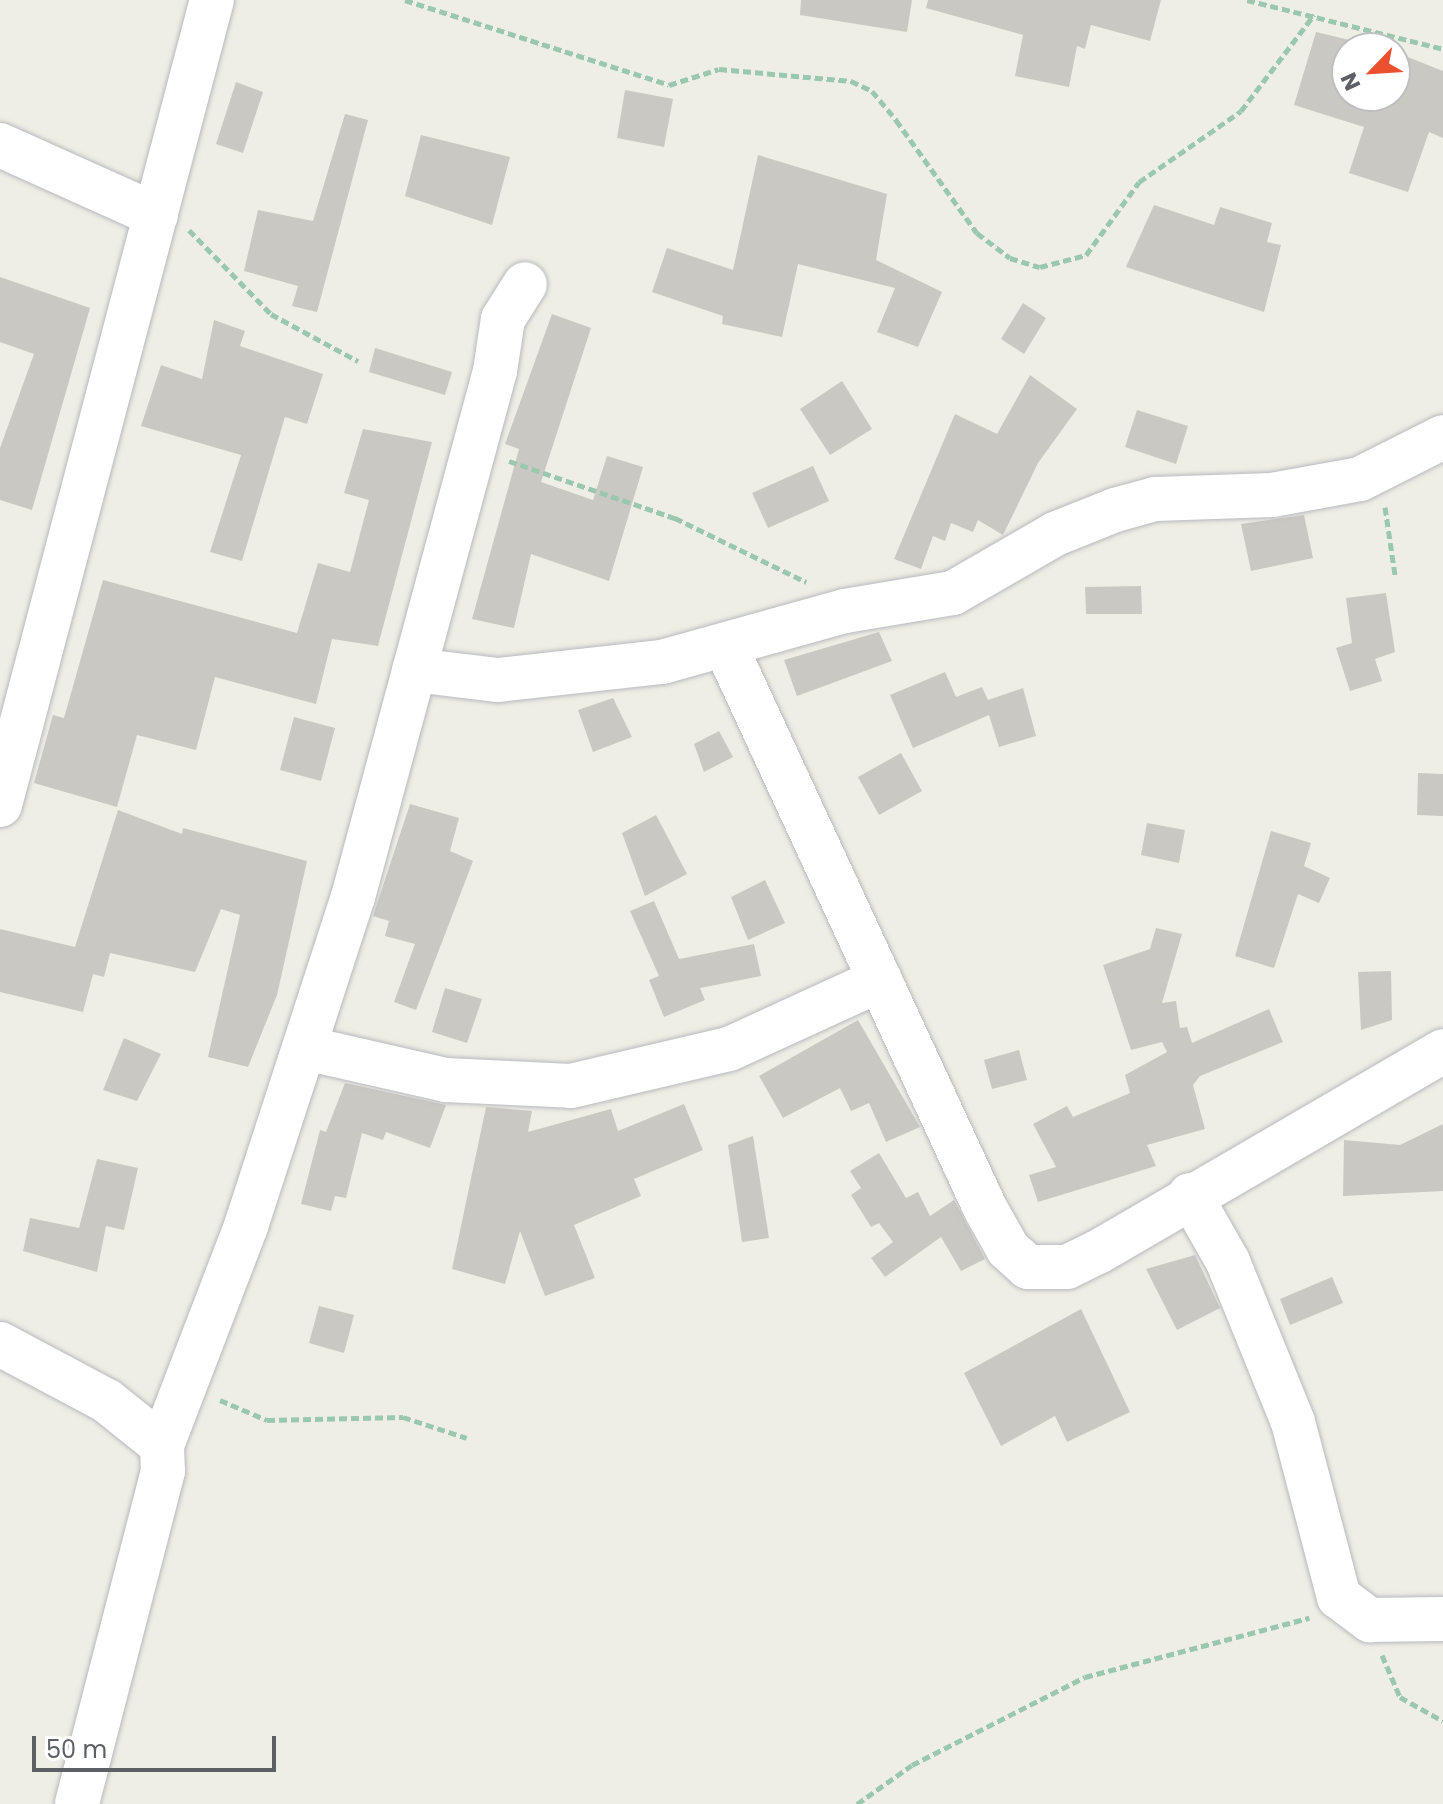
<!DOCTYPE html>
<style>
body{margin:0}
#map{position:relative;width:1443px;height:1804px;overflow:hidden;background:#efeee5;font-family:Poppins,sans-serif}
div>[style]{position:absolute}
.building>*{inset:0;background:#cac8c2}
.path>*{height:5px;margin-top:-2.5px;transform-origin:0;background:repeating-linear-gradient(90deg,#9ac8ac 0 8px,transparent 0 12px)}
.roads{filter:drop-shadow(0 0 2px #b7b9bf) drop-shadow(0 0 2px #b7b9bf)}
.minor>*{height:44px;margin:-22px;padding:0 22px;transform-origin:22px;border-radius:22px;background:#fff}
span{translate:-50% -50%;white-space:nowrap;text-align:center;line-height:1.15;-webkit-text-stroke:6px #fff;paint-order:stroke}
.north{position:absolute;left:1331px;top:32px;width:80px;height:80px;box-sizing:border-box;background:#fff;border:2px solid #bebfc1;border-radius:50%;rotate:245deg;font-size:22px;font-weight:700;line-height:32px;text-align:center;color:#5c5f65}
.north::after{content:'';display:block;margin:auto;width:28px;height:36px;background:#eb512f;clip-path:polygon(50% 0,100% 100%,50% 72%,0 100%)}
.scale{position:absolute;left:32px;top:1736px;width:244px;height:36px;box-sizing:border-box;border:4px solid #5c5f65;border-top:0;padding-left:10px;font-size:24px;line-height:28px;white-space:nowrap;color:#5c5f65;-webkit-text-stroke:6px #fff;paint-order:stroke}
</style>
<div id="map">
<div class="building">
<i style="clip-path:polygon(801px 0,912px 0,907px 32px,800px 15px)"></i>
<i style="clip-path:polygon(928px 0,1161px 0,1150px 41px,1091px 25px,1085px 49px,1077px 46px,1069px 87px,1015px 76px,1023px 35px,926px 8px)"></i>
<i style="clip-path:polygon(1316px 32px,1383px 48px,1347px 48px,1347px 96px,1395px 96px,1395px 52px,1443px 71px,1443px 138px,1429px 132px,1408px 192px,1349px 173px,1364px 127px,1294px 105px)"></i>
<i style="clip-path:polygon(236px 82px,263px 92px,243px 153px,216px 144px)"></i>
<i style="clip-path:polygon(625px 90px,673px 99px,664px 147px,617px 138px)"></i>
<i style="clip-path:polygon(345px 114px,368px 120px,317px 312px,292px 306px,298px 286px,244px 271px,258px 210px,313px 221px)"></i>
<i style="clip-path:polygon(421px 135px,510px 157px,492px 225px,405px 196px)"></i>
<i style="clip-path:polygon(758px 155px,887px 194px,876px 260px,942px 292px,918px 347px,877px 332px,895px 288px,798px 264px,782px 337px,722px 324px,723px 316px,652px 292px,667px 248px,733px 270px)"></i>
<i style="clip-path:polygon(1154px 205px,1214px 225px,1220px 207px,1272px 223px,1267px 242px,1281px 245px,1264px 312px,1126px 267px)"></i>
<i style="clip-path:polygon(0 277px,90px 308px,32px 510px,0 500px,0 448px,34px 354px,0 342px)"></i>
<i style="clip-path:polygon(1023px 303px,1046px 318px,1024px 354px,1001px 339px)"></i>
<i style="clip-path:polygon(552px 314px,591px 328px,541px 482px,593px 500px,607px 456px,643px 467px,609px 581px,531px 554px,514px 628px,472px 619px,519px 449px,505px 444px)"></i>
<i style="clip-path:polygon(214px 320px,245px 331px,240px 346px,323px 374px,307px 424px,285px 417px,242px 561px,210px 552px,241px 455px,141px 426px,161px 365px,202px 379px)"></i>
<i style="clip-path:polygon(375px 348px,452px 372px,445px 395px,369px 372px)"></i>
<i style="clip-path:polygon(1030px 375px,1077px 409px,1038px 463px,1003px 535px,978px 520px,973px 532px,951px 523px,945px 541px,933px 536px,921px 569px,894px 559px,955px 414px,997px 434px)"></i>
<i style="clip-path:polygon(842px 381px,872px 429px,830px 455px,800px 409px)"></i>
<i style="clip-path:polygon(1137px 410px,1188px 426px,1176px 464px,1125px 447px)"></i>
<i style="clip-path:polygon(363px 429px,432px 442px,378px 646px,332px 639px,316px 704px,215px 677px,196px 750px,137px 735px,117px 807px,34px 783px,53px 715px,64px 718px,103px 580px,297px 633px,318px 563px,350px 572px,369px 500px,344px 493px)"></i>
<i style="clip-path:polygon(813px 466px,829px 501px,768px 528px,752px 493px)"></i>
<i style="clip-path:polygon(1304px 515px,1313px 558px,1251px 571px,1241px 524px)"></i>
<i style="clip-path:polygon(1141px 586px,1142px 614px,1086px 614px,1085px 587px)"></i>
<i style="clip-path:polygon(1386px 593px,1395px 652px,1375px 659px,1382px 681px,1350px 691px,1336px 648px,1352px 643px,1346px 598px)"></i>
<i style="clip-path:polygon(879px 632px,892px 661px,797px 696px,784px 660px)"></i>
<i style="clip-path:polygon(945px 672px,956px 697px,982px 687px,988px 700px,1023px 688px,1036px 736px,999px 747px,989px 715px,913px 748px,890px 695px)"></i>
<i style="clip-path:polygon(613px 698px,632px 737px,593px 752px,578px 710px)"></i>
<i style="clip-path:polygon(294px 717px,335px 728px,321px 781px,280px 770px)"></i>
<i style="clip-path:polygon(719px 731px,733px 757px,704px 772px,694px 744px)"></i>
<i style="clip-path:polygon(901px 753px,922px 791px,879px 815px,858px 777px)"></i>
<i style="clip-path:polygon(1418px 773px,1443px 774px,1443px 816px,1417px 815px)"></i>
<i style="clip-path:polygon(410px 804px,459px 818px,450px 851px,473px 861px,416px 1010px,394px 1002px,415px 944px,385px 936px,389px 921px,373px 916px)"></i>
<i style="clip-path:polygon(118px 810px,182px 834px,183px 828px,307px 861px,277px 995px,248px 1067px,208px 1057px,240px 915px,221px 909px,195px 972px,110px 953px,104px 977px,93px 974px,83px 1012px,0 992px,0 929px,75px 947px)"></i>
<i style="clip-path:polygon(656px 815px,687px 874px,645px 896px,622px 833px)"></i>
<i style="clip-path:polygon(1147px 823px,1185px 830px,1179px 863px,1141px 855px)"></i>
<i style="clip-path:polygon(1271px 831px,1311px 843px,1304px 866px,1330px 878px,1319px 903px,1298px 894px,1274px 968px,1235px 956px)"></i>
<i style="clip-path:polygon(765px 880px,785px 923px,748px 940px,731px 897px)"></i>
<i style="clip-path:polygon(654px 901px,679px 959px,754px 944px,761px 976px,700px 988px,705px 1000px,664px 1017px,649px 980px,659px 976px,630px 911px)"></i>
<i style="clip-path:polygon(1156px 928px,1182px 934px,1162px 1003px,1176px 1001px,1180px 1028px,1187px 1027px,1192px 1043px,1269px 1009px,1283px 1042px,1200px 1076px,1193px 1085px,1205px 1129px,1147px 1145px,1156px 1166px,1038px 1202px,1029px 1175px,1056px 1167px,1033px 1124px,1067px 1106px,1073px 1117px,1130px 1093px,1125px 1075px,1167px 1052px,1162px 1042px,1131px 1050px,1103px 965px,1150px 949px)"></i>
<i style="clip-path:polygon(1391px 971px,1392px 1020px,1361px 1030px,1358px 972px)"></i>
<i style="clip-path:polygon(445px 988px,482px 999px,467px 1043px,432px 1032px)"></i>
<i style="clip-path:polygon(858px 1020px,920px 1127px,886px 1142px,869px 1103px,851px 1111px,840px 1088px,783px 1118px,759px 1076px)"></i>
<i style="clip-path:polygon(124px 1038px,161px 1054px,137px 1101px,103px 1090px)"></i>
<i style="clip-path:polygon(1019px 1050px,1027px 1080px,992px 1089px,984px 1060px)"></i>
<i style="clip-path:polygon(345px 1083px,446px 1105px,430px 1148px,386px 1132px,383px 1140px,362px 1133px,346px 1198px,335px 1196px,331px 1211px,301px 1204px,320px 1130px,326px 1132px)"></i>
<i style="clip-path:polygon(684px 1104px,703px 1150px,634px 1179px,641px 1196px,574px 1225px,595px 1278px,545px 1296px,520px 1231px,505px 1284px,452px 1269px,486px 1107px,532px 1111px,528px 1132px,611px 1109px,618px 1131px)"></i>
<i style="clip-path:polygon(1443px 1124px,1443px 1191px,1343px 1196px,1344px 1140px,1400px 1145px)"></i>
<i style="clip-path:polygon(753px 1136px,769px 1238px,742px 1242px,728px 1145px)"></i>
<i style="clip-path:polygon(879px 1153px,906px 1198px,918px 1192px,930px 1216px,954px 1200px,985px 1259px,961px 1271px,941px 1237px,885px 1277px,871px 1258px,893px 1242px,879px 1223px,871px 1227px,851px 1195px,861px 1188px,850px 1171px)"></i>
<i style="clip-path:polygon(97px 1159px,138px 1168px,124px 1230px,106px 1226px,97px 1272px,23px 1251px,30px 1218px,79px 1228px)"></i>
<i style="clip-path:polygon(1195px 1255px,1220px 1308px,1177px 1330px,1146px 1269px)"></i>
<i style="clip-path:polygon(1332px 1277px,1343px 1303px,1290px 1325px,1280px 1299px)"></i>
<i style="clip-path:polygon(319px 1306px,354px 1315px,344px 1353px,309px 1343px)"></i>
<i style="clip-path:polygon(1081px 1309px,1130px 1412px,1067px 1442px,1055px 1416px,1001px 1446px,964px 1373px)"></i>
</div>
<div class="path">
<i style="left:405px;top:0;width:277px;rotate:17.8deg"></i>
<i style="left:669px;top:85px;width:52px;rotate:-17.7deg"></i>
<i style="left:719px;top:69px;width:133px;rotate:5.2deg"></i>
<i style="left:851px;top:81px;width:23px;rotate:25deg"></i>
<i style="left:872px;top:91px;width:38px;rotate:50deg"></i>
<i style="left:896px;top:120px;width:139px;rotate:54.4deg"></i>
<i style="left:977px;top:233px;width:41px;rotate:37.1deg"></i>
<i style="left:1010px;top:258px;width:31px;rotate:17deg"></i>
<i style="left:1040px;top:267px;width:48px;rotate:-14.6deg"></i>
<i style="left:1086px;top:255px;width:90px;rotate:-54deg"></i>
<i style="left:1139px;top:182px;width:124px;rotate:-34.8deg"></i>
<i style="left:1241px;top:111px;width:121px;rotate:-52.8deg"></i>
<i style="left:1247px;top:0;width:202px;rotate:14deg"></i>
<i style="left:189px;top:230px;width:117px;rotate:45.7deg"></i>
<i style="left:271px;top:314px;width:99px;rotate:28.4deg"></i>
<i style="left:509px;top:461px;width:176px;rotate:19deg"></i>
<i style="left:675px;top:518px;width:146px;rotate:26deg"></i>
<i style="left:1385px;top:507px;width:69px;rotate:81.6deg"></i>
<i style="left:220px;top:1400px;width:51px;rotate:23.1deg"></i>
<i style="left:267px;top:1420px;width:136px;rotate:-1.3deg"></i>
<i style="left:403px;top:1417px;width:67px;rotate:18.2deg"></i>
<i style="left:1382px;top:1655px;width:46px;rotate:66.8deg"></i>
<i style="left:1400px;top:1697px;width:49px;rotate:29.2deg"></i>
<i style="left:857px;top:1804px;width:67px;rotate:-35.3deg"></i>
<i style="left:912px;top:1765px;width:194px;rotate:-27deg"></i>
<i style="left:1085px;top:1677px;width:232px;rotate:-14.8deg"></i>
</div>
<div class="roads">
<div class="minor">
<i style="left:0;top:145px;width:171px;rotate:24.2deg"></i>
<i style="left:725px;top:645px;width:620px;rotate:65.21deg"></i>
<i style="left:985px;top:1208px;width:47px;rotate:60.7deg"></i>
<i style="left:1008px;top:1249px;width:27px;rotate:42deg"></i>
<i style="left:1028px;top:1267px;width:39px"></i>
<i style="left:1067px;top:1267px;width:34px;rotate:-26deg"></i>
<i style="left:1098px;top:1252px;width:399px;rotate:-30.2deg"></i>
<i style="left:414px;top:670px;width:85px;rotate:6.8deg"></i>
<i style="left:498px;top:680px;width:165px;rotate:-6.3deg"></i>
<i style="left:662px;top:662px;width:190px;rotate:-15.6deg"></i>
<i style="left:845px;top:611px;width:109px;rotate:-9.5deg"></i>
<i style="left:953px;top:593px;width:118px;rotate:-30deg"></i>
<i style="left:1055px;top:534px;width:65px;rotate:-21.8deg"></i>
<i style="left:1115px;top:510px;width:41px;rotate:-15.4deg"></i>
<i style="left:1155px;top:499px;width:117px;rotate:-2deg"></i>
<i style="left:1272px;top:495px;width:89px;rotate:-10.3deg"></i>
<i style="left:1360px;top:479px;width:93px;rotate:-26.8deg"></i>
<i style="left:0;top:805px;width:832px;rotate:-75.25deg"></i>
<i style="left:305px;top:1048px;width:145px;rotate:12.8deg"></i>
<i style="left:446px;top:1080px;width:125px;rotate:2.7deg"></i>
<i style="left:571px;top:1086px;width:162px;rotate:-13.2deg"></i>
<i style="left:729px;top:1049px;width:166px;rotate:-24.6deg"></i>
<i style="left:1190px;top:1195px;width:77px;rotate:60.4deg"></i>
<i style="left:1228px;top:1262px;width:173px;rotate:67.9deg"></i>
<i style="left:1293px;top:1422px;width:181px;rotate:75.3deg"></i>
<i style="left:1339px;top:1597px;width:39px;rotate:37deg"></i>
<i style="left:1370px;top:1620px;width:73px;rotate:-0.8deg"></i>
<i style="left:0;top:1344px;width:121px;rotate:28deg"></i>
<i style="left:107px;top:1401px;width:70px;rotate:38.7deg"></i>
<i style="left:162px;top:1445px;width:26px;rotate:88deg"></i>
<i style="left:163px;top:1471px;width:344px;rotate:104.5deg"></i>
<i style="left:162px;top:1445px;width:235px;rotate:-69deg"></i>
<i style="left:246px;top:1226px;width:346px;rotate:-72deg"></i>
<i style="left:353px;top:897px;width:545px;rotate:-74.89deg"></i>
<i style="left:495px;top:371px;width:53px;rotate:-81.3deg"></i>
<i style="left:503px;top:319px;width:41px;rotate:-57.8deg"></i>
</div>
</div>
<div class="north">N</div>
<div class="scale">50 m</div>
</div>
